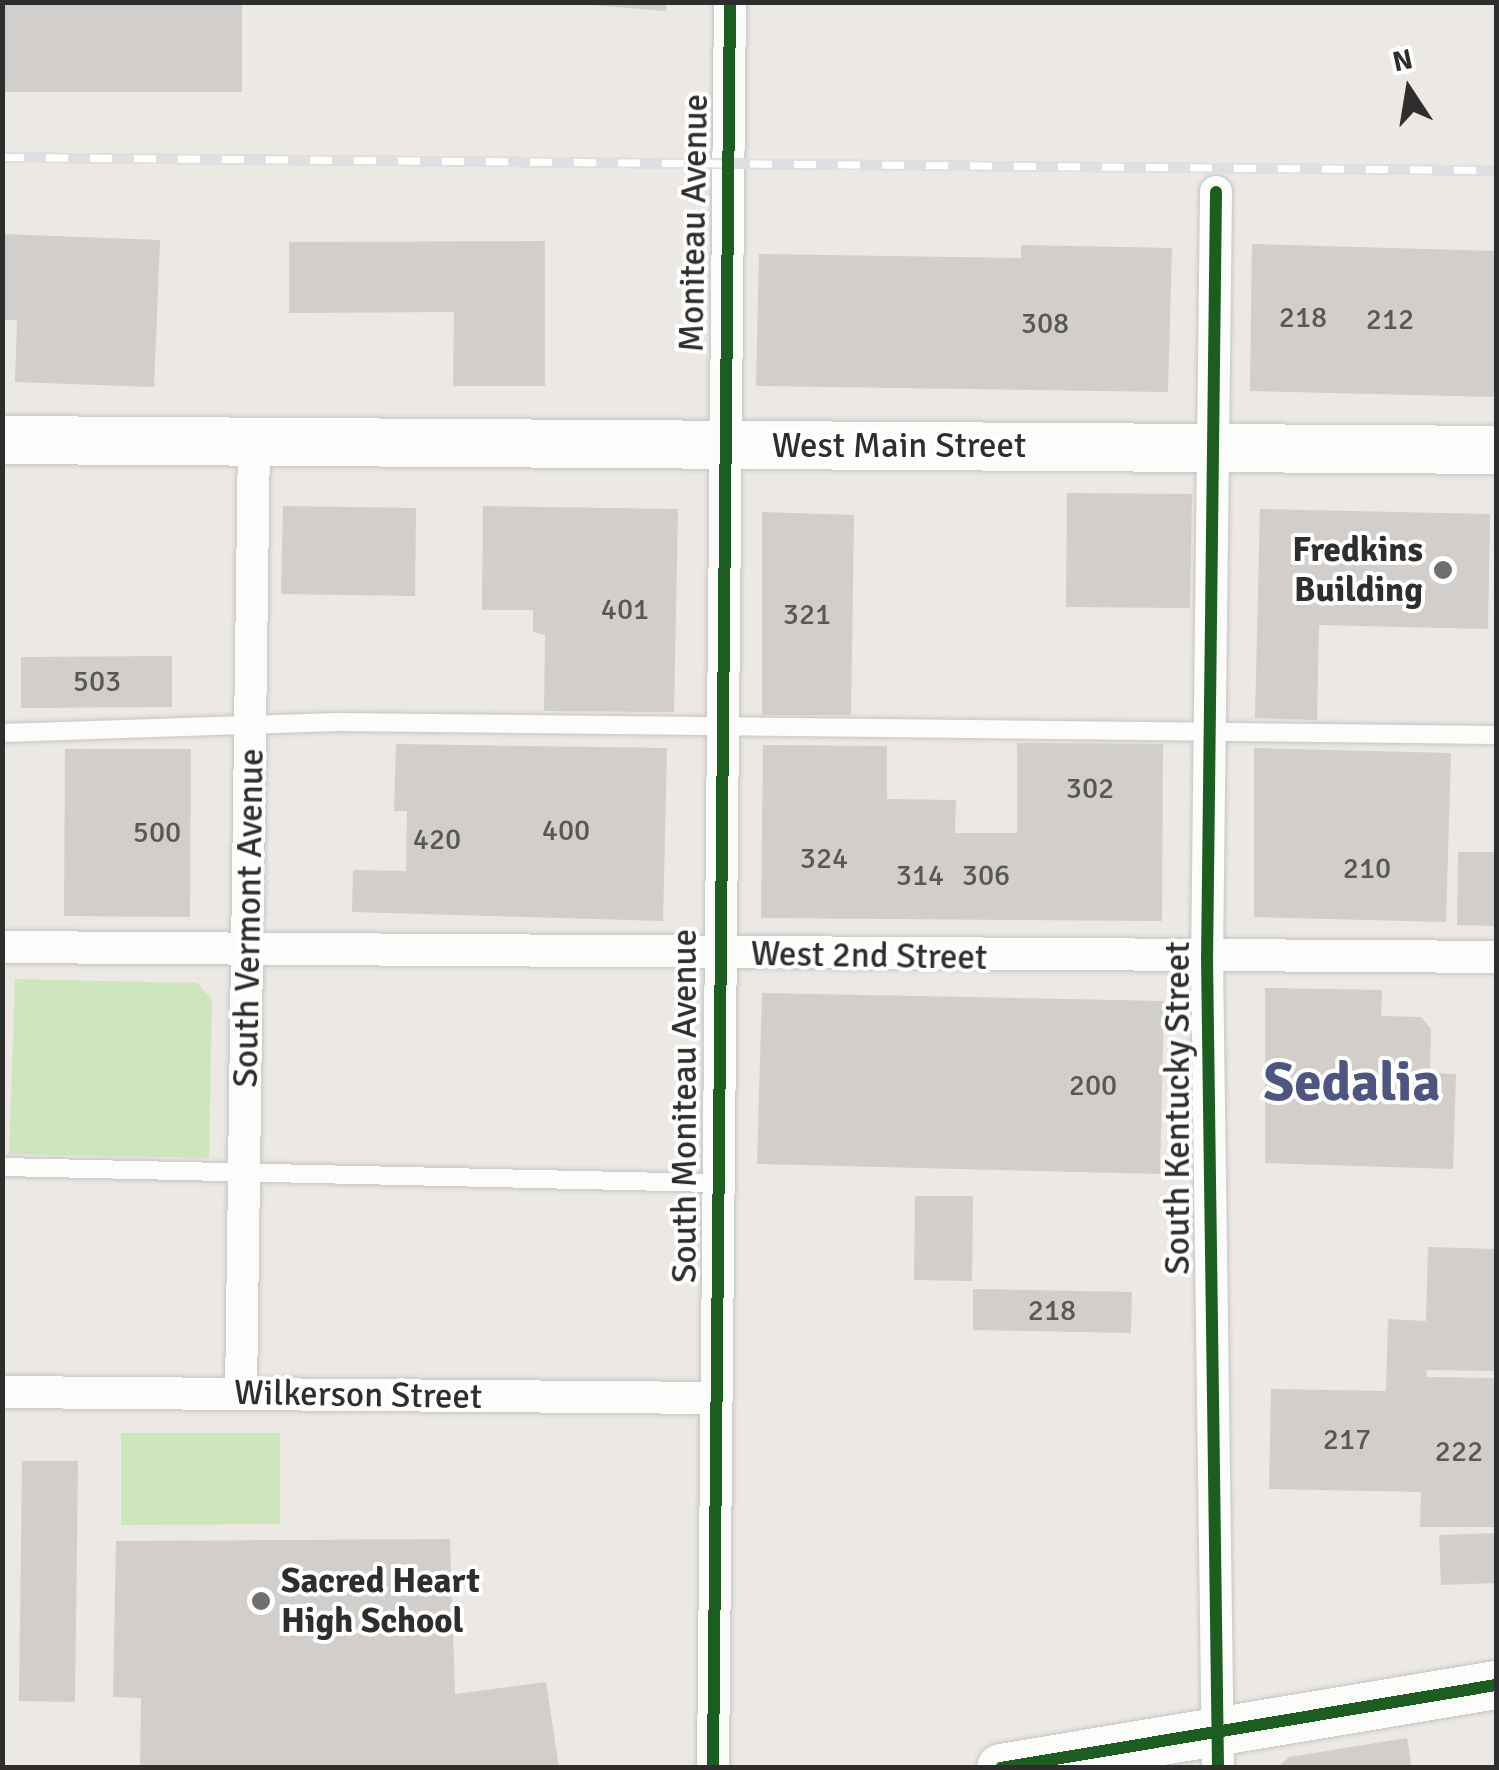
<!DOCTYPE html>
<style>
body{margin:0}
#map{position:relative;width:1499px;height:1770px;overflow:hidden;background:#ece8e4;font-family:Signika,sans-serif}
div>[style]{position:absolute}
.green>*{inset:0;background:#cee6be}
.building>*{inset:0;background:#d1cecb}
.roads{filter:drop-shadow(0 0 2px #c5c4c5) drop-shadow(0 0 2px #c5c4c5)}
.lane>*{height:18px;margin:-9px;padding:0 9px;transform-origin:9px;border-radius:9px;background:#fcfcfb}
.street>*{height:32px;margin:-16px;padding:0 16px;transform-origin:16px;border-radius:16px;background:#fcfcfb}
.secondary>*{height:48px;margin:-24px;padding:0 24px;transform-origin:24px;border-radius:24px;background:#fcfcfb}
.rail>*{height:11px;margin-top:-5.5px;transform-origin:0;background:repeating-linear-gradient(90deg,#fff 0 22px,#dfdfe1 0 44px);box-sizing:border-box;border-block:2px solid #dfdfe1}
.cycleway>*{height:12px;margin:-6px;padding:0 6px;transform-origin:6px;border-radius:6px;background:#1b5e20}
.dots>*{width:28px;height:28px;translate:-50% -50%;box-sizing:border-box;border:5px solid #fff;border-radius:50%}
span{translate:-50% -50%;white-space:nowrap;text-align:center;line-height:1.15;-webkit-text-stroke:8px #fff;paint-order:stroke}
.number-label{font-size:30px;color:#585857}
.number-label span{-webkit-text-stroke-width:0}
.street-label{font-size:35px;color:#2e2e2e}
.poi-label{font-size:35px;color:#2e2e2e;font-weight:700}
.right{translate:-100% -50%;text-align:right}
.left{translate:0 -50%;text-align:left}
.town-label{font-size:55px;color:#4d5680;font-weight:700}
.frame{position:absolute;inset:0;border:5px solid #2e2e2e;pointer-events:none}
.north{position:absolute;left:1359px;top:40px;width:100px;height:100px;-webkit-text-stroke:8px #fff;paint-order:stroke;rotate:348deg;font-size:28px;font-weight:700;line-height:40px;text-align:center;color:#2e2e2e}
.north::after{content:'';display:block;margin:auto;width:35px;height:45px;background:#2e2e2e;clip-path:polygon(50% 0,100% 100%,50% 72%,0 100%)}
</style>
<div id="map">
<div class="green">
<i style="clip-path:polygon(15px 979px,197px 983px,212px 999px,209px 1158px,9px 1154px)"></i>
<i style="clip-path:polygon(121px 1433px,280px 1433px,280px 1524px,121px 1525px)"></i>
</div>
<div class="building">
<i style="clip-path:polygon(2px 2px,242px 2px,242px 92px,2px 92px)"></i>
<i style="clip-path:polygon(555px 2px,666px 2px,666px 11px)"></i>
<i style="clip-path:polygon(2px 234px,160px 240px,154px 387px,15px 382px,17px 320px,2px 320px)"></i>
<i style="clip-path:polygon(545px 241px,545px 386px,453px 386px,454px 312px,289px 313px,289px 242px)"></i>
<i style="clip-path:polygon(1252px 244px,1496px 251px,1496px 397px,1250px 391px)"></i>
<i style="clip-path:polygon(1021px 245px,1172px 248px,1168px 392px,756px 386px,759px 254px,1021px 258px)"></i>
<i style="clip-path:polygon(1067px 493px,1192px 494px,1190px 608px,1066px 607px)"></i>
<i style="clip-path:polygon(283px 506px,416px 508px,415px 596px,281px 594px)"></i>
<i style="clip-path:polygon(483px 506px,678px 509px,674px 712px,544px 711px,545px 635px,533px 632px,533px 610px,482px 610px)"></i>
<i style="clip-path:polygon(1260px 509px,1490px 514px,1488px 629px,1319px 625px,1317px 720px,1255px 718px)"></i>
<i style="clip-path:polygon(762px 512px,854px 515px,851px 715px,762px 715px)"></i>
<i style="clip-path:polygon(172px 656px,172px 707px,21px 708px,21px 657px)"></i>
<i style="clip-path:polygon(1017px 743px,1163px 744px,1162px 921px,761px 918px,763px 745px,887px 746px,887px 799px,956px 800px,955px 833px,1017px 833px)"></i>
<i style="clip-path:polygon(396px 744px,667px 748px,663px 921px,352px 912px,353px 870px,406px 871px,407px 811px,394px 811px)"></i>
<i style="clip-path:polygon(1254px 748px,1451px 753px,1446px 922px,1254px 917px)"></i>
<i style="clip-path:polygon(65px 749px,191px 749px,190px 917px,64px 916px)"></i>
<i style="clip-path:polygon(1458px 852px,1496px 852px,1496px 926px,1457px 925px)"></i>
<i style="clip-path:polygon(1265px 988px,1382px 990px,1381px 1016px,1421px 1017px,1431px 1029px,1430px 1073px,1456px 1074px,1453px 1169px,1265px 1163px)"></i>
<i style="clip-path:polygon(762px 993px,1164px 1001px,1160px 1174px,757px 1164px)"></i>
<i style="clip-path:polygon(915px 1196px,973px 1196px,972px 1281px,914px 1280px)"></i>
<i style="clip-path:polygon(1428px 1247px,1496px 1249px,1496px 1371px,1427px 1370px,1426px 1377px,1496px 1378px,1496px 1527px,1420px 1527px,1421px 1492px,1269px 1489px,1271px 1389px,1386px 1391px,1388px 1319px,1426px 1321px)"></i>
<i style="clip-path:polygon(973px 1289px,1132px 1292px,1131px 1333px,973px 1330px)"></i>
<i style="clip-path:polygon(22px 1461px,78px 1461px,75px 1702px,19px 1701px)"></i>
<i style="clip-path:polygon(1496px 1533px,1496px 1583px,1441px 1585px,1439px 1535px)"></i>
<i style="clip-path:polygon(450px 1539px,455px 1694px,546px 1682px,559px 1768px,140px 1768px,141px 1698px,113px 1697px,116px 1541px)"></i>
<i style="clip-path:polygon(1407px 1738px,1412px 1768px,1277px 1768px,1289px 1757px)"></i>
</div>
<div class="roads">
<div class="lane">
<i style="left:2px;top:733px;width:335px;rotate:-1.9deg"></i>
<i style="left:337px;top:722px;width:1159px;rotate:0.64deg"></i>
<i style="left:2px;top:1167px;width:712px;rotate:1.29deg"></i>
</div>
<div class="street">
<i style="left:1216px;top:192px;width:766px;rotate:90.67deg"></i>
<i style="left:1207px;top:958px;width:810px;rotate:89.22deg"></i>
<i style="left:2px;top:947px;width:1494px;rotate:0.38deg"></i>
<i style="left:2px;top:1392px;width:711px;rotate:0.48deg"></i>
<i style="left:241px;top:1394px;width:952px;rotate:-89.22deg"></i>
<i style="left:713px;top:1768px;width:1766px;rotate:-89.45deg"></i>
</div>
<div class="secondary">
<i style="left:2px;top:440px;width:1494px;rotate:0.38deg"></i>
<i style="left:1001px;top:1768px;width:502px;rotate:-9.52deg"></i>
</div>
</div>
<div class="rail">
<i style="left:2px;top:157px;width:1494px;rotate:0.5deg"></i>
</div>
<div class="cycleway">
<i style="left:1216px;top:192px;width:766px;rotate:90.67deg"></i>
<i style="left:1207px;top:958px;width:810px;rotate:89.22deg"></i>
<i style="left:713px;top:1768px;width:1766px;rotate:-89.45deg"></i>
<i style="left:1001px;top:1768px;width:502px;rotate:-9.52deg"></i>
</div>
<div class="dots">
<i style="left:1443px;top:570px;background:#706f6e"></i>
<i style="left:261px;top:1601px;background:#706f6e"></i>
</div>
<div class="number-label">
<span style="left:1303px;top:318px">218</span>
<span style="left:1390px;top:320px">212</span>
<span style="left:1045px;top:324px">308</span>
<span style="left:625px;top:610px">401</span>
<span style="left:807px;top:615px">321</span>
<span style="left:97px;top:682px">503</span>
<span style="left:1090px;top:789px">302</span>
<span style="left:566px;top:831px">400</span>
<span style="left:157px;top:833px">500</span>
<span style="left:437px;top:840px">420</span>
<span style="left:824px;top:859px">324</span>
<span style="left:1367px;top:869px">210</span>
<span style="left:920px;top:876px">314</span>
<span style="left:986px;top:876px">306</span>
<span style="left:1093px;top:1086px">200</span>
<span style="left:1052px;top:1311px">218</span>
<span style="left:1347px;top:1440px">217</span>
<span style="left:1459px;top:1452px">222</span>
</div>
<div class="street-label">
<span style="left:694px;top:223px;rotate:-89deg">Moniteau Avenue</span>
<span style="left:899px;top:446px">West Main Street</span>
<span style="left:249px;top:918px;rotate:-89deg">South Vermont Avenue</span>
<span style="left:869px;top:956px;rotate:1deg">West 2nd Street</span>
<span style="left:685px;top:1106px;rotate:-90deg">South Moniteau Avenue</span>
<span style="left:1178px;top:1108px;rotate:-90deg">South Kentucky Street</span>
<span style="left:358px;top:1395px;rotate:1deg">Wilkerson Street</span>
</div>
<div class="poi-label">
<span class="right" style="left:1423px;top:570px">Fredkins<br>Building</span>
<span class="left" style="left:281px;top:1601px">Sacred Heart<br>High School</span>
</div>
<div class="town-label">
<span style="left:1352px;top:1083px">Sedalia</span>
</div>
<div class="frame"></div>
<div class="north">N</div>
</div>
